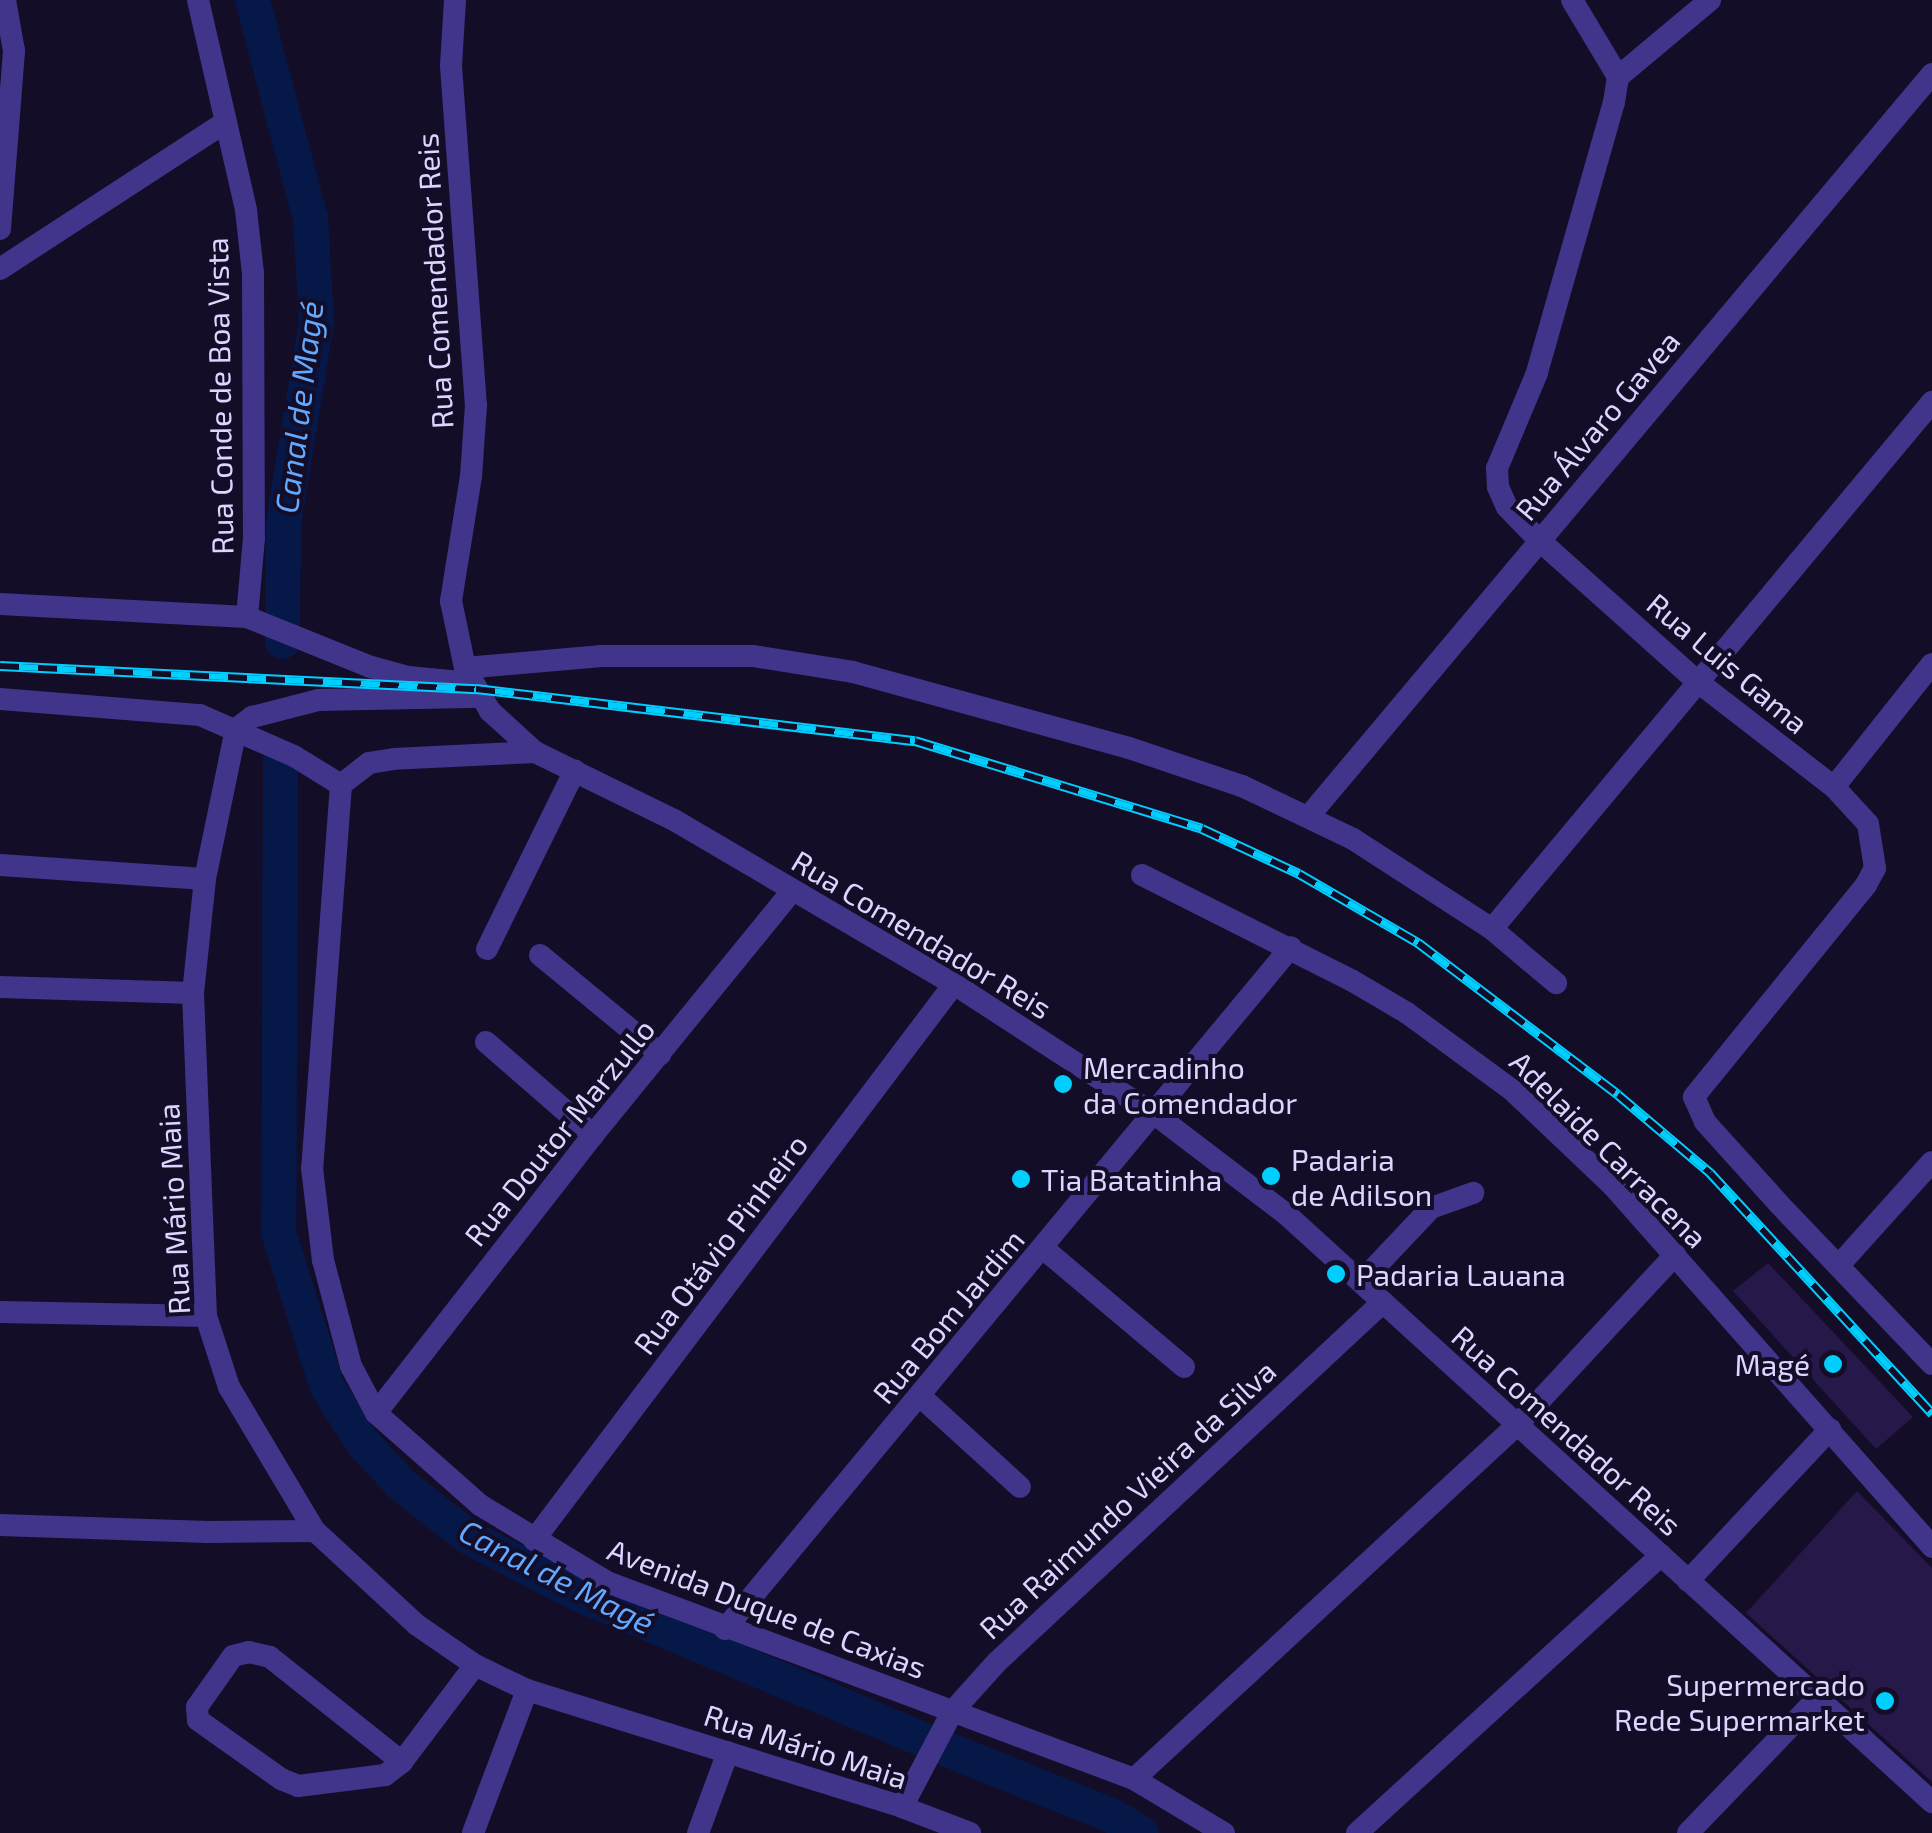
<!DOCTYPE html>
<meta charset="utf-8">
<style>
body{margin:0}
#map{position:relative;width:1932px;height:1833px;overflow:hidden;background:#140d27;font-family:"Exo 2",sans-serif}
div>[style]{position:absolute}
.river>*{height:35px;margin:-17.5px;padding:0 17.5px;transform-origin:17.5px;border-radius:17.5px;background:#061848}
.building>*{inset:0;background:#27184a}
.street>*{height:22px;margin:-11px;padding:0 11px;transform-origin:11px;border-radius:11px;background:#40358a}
.rail>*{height:10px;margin-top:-5px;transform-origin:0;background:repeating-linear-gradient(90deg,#140d27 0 19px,#00ceff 0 38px);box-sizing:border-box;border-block:2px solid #00ceff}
.dots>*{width:28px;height:28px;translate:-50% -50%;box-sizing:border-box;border:5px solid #140d27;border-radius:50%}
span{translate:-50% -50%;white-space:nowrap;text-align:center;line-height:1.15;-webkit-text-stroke:8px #140d27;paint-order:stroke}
.street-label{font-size:30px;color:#ddd4ff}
.poi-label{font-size:30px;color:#ddd4ff}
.left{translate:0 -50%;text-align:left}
.right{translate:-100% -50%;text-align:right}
.water-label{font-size:32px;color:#62a8ff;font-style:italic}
</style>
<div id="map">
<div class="river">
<i style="left:252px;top:0;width:226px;rotate:75.1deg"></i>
<i style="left:310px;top:218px;width:103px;rotate:86.7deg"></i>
<i style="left:316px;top:321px;width:205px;rotate:99.3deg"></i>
<i style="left:283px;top:523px;width:118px;rotate:90.5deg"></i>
<i style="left:280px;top:760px;width:472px;rotate:90.2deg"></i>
<i style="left:278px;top:1232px;width:163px;rotate:72.5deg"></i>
<i style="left:327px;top:1387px;width:65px;rotate:57.5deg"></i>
<i style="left:362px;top:1442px;width:57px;rotate:47.1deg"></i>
<i style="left:401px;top:1484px;width:84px;rotate:38.2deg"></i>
<i style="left:467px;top:1536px;width:126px;rotate:27.4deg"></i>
<i style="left:579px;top:1594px;width:370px;rotate:22.9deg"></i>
<i style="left:942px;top:1747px;width:182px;rotate:21.9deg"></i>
<i style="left:1111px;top:1815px;width:35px;rotate:31deg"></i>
</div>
<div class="building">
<i style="clip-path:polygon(1768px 1263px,1913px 1417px,1876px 1449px,1733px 1291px)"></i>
<i style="clip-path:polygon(1857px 1491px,1932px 1568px,1932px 1782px,1746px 1613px)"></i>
</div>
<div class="street">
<i style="left:198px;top:0;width:215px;rotate:77.1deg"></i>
<i style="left:246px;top:210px;width:63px;rotate:83.7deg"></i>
<i style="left:253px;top:273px;width:265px;rotate:89.8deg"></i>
<i style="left:254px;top:538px;width:79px;rotate:95.1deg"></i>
<i style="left:455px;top:0;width:66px;rotate:93.5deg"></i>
<i style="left:451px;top:66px;width:340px;rotate:85.8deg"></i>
<i style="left:476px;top:405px;width:71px;rotate:94deg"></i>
<i style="left:471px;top:476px;width:127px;rotate:99.1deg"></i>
<i style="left:451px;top:601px;width:68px;rotate:78.2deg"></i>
<i style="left:465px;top:668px;width:50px;rotate:59.8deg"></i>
<i style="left:490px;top:711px;width:61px;rotate:42.3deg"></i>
<i style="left:535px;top:752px;width:155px;rotate:26.1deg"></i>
<i style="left:674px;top:820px;width:324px;rotate:30.4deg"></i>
<i style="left:954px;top:984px;width:241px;rotate:33deg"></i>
<i style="left:1156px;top:1115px;width:163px;rotate:37.3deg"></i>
<i style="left:1286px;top:1214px;width:874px;rotate:42.31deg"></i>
<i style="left:1572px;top:0;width:90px;rotate:59.1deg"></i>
<i style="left:1618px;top:77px;width:25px;rotate:99deg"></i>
<i style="left:1614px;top:102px;width:282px;rotate:105.9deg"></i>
<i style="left:1537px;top:373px;width:103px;rotate:112.8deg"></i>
<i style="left:1497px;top:468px;width:19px;rotate:87deg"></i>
<i style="left:1498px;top:487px;width:22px;rotate:66deg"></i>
<i style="left:1507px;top:507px;width:46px;rotate:45.9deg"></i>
<i style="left:1539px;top:540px;width:213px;rotate:41.8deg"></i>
<i style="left:1698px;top:682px;width:172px;rotate:37.7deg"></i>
<i style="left:1834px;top:787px;width:50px;rotate:47.4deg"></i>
<i style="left:1868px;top:824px;width:45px;rotate:81deg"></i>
<i style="left:1875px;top:868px;width:19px;rotate:118deg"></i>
<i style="left:1866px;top:885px;width:273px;rotate:129.1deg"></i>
<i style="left:1694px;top:1097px;width:27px;rotate:66deg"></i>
<i style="left:1705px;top:1122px;width:110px;rotate:47.9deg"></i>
<i style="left:1779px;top:1204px;width:221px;rotate:46.3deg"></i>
<i style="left:1618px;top:77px;width:120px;rotate:-39.9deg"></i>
<i style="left:0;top:229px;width:179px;rotate:-85.5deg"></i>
<i style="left:14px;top:51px;width:52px;rotate:-100deg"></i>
<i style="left:0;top:269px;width:267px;rotate:-33.1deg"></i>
<i style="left:0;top:604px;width:247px;rotate:3deg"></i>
<i style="left:247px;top:617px;width:134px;rotate:22deg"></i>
<i style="left:371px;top:667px;width:38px;rotate:15deg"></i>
<i style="left:408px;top:677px;width:63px;rotate:5.4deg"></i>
<i style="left:465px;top:668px;width:137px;rotate:-5deg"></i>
<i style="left:601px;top:656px;width:152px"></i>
<i style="left:753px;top:656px;width:101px;rotate:9.1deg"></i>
<i style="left:853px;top:672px;width:286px;rotate:15.4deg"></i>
<i style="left:1129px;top:748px;width:119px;rotate:18.6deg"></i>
<i style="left:1242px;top:786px;width:123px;rotate:25.5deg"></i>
<i style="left:1353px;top:839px;width:166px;rotate:32.9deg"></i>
<i style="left:1492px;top:929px;width:84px;rotate:40.2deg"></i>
<i style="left:0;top:699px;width:201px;rotate:4.6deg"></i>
<i style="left:200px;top:715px;width:103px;rotate:23.6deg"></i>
<i style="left:294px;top:756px;width:55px;rotate:31.7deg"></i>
<i style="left:236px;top:729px;width:153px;rotate:101.7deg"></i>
<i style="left:205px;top:879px;width:115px;rotate:96deg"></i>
<i style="left:193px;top:993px;width:323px;rotate:87.7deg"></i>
<i style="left:206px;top:1316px;width:75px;rotate:72.1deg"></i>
<i style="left:229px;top:1387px;width:168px;rotate:59.2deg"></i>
<i style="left:315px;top:1531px;width:139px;rotate:42.7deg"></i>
<i style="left:417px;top:1625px;width:70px;rotate:34.6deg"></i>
<i style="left:475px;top:1665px;width:58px;rotate:25.7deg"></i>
<i style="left:527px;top:1690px;width:393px;rotate:17.3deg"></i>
<i style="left:902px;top:1807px;width:73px;rotate:20.9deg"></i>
<i style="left:236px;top:729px;width:20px;rotate:-37deg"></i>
<i style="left:252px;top:717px;width:68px;rotate:-14.4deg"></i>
<i style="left:318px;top:700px;width:163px;rotate:-1.1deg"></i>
<i style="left:535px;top:752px;width:141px;rotate:177.2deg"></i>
<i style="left:394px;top:759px;width:25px;rotate:171deg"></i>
<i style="left:369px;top:763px;width:36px;rotate:142deg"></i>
<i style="left:341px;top:785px;width:384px;rotate:94.3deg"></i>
<i style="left:312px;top:1168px;width:93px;rotate:83.2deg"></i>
<i style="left:323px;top:1260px;width:110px;rotate:75.2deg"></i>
<i style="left:351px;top:1366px;width:53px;rotate:62deg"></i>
<i style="left:376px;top:1413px;width:139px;rotate:41.5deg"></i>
<i style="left:480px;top:1505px;width:149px;rotate:31.2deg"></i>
<i style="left:607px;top:1582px;width:563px;rotate:20.5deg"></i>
<i style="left:1134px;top:1779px;width:105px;rotate:31deg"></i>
<i style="left:1834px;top:787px;width:157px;rotate:-51.5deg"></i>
<i style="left:1309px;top:816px;width:969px;rotate:-49.98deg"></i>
<i style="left:0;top:865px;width:205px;rotate:3.9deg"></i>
<i style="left:1142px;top:875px;width:234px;rotate:26.7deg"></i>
<i style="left:1351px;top:980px;width:65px;rotate:30.5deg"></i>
<i style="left:1407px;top:1013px;width:130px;rotate:36.3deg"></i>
<i style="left:1512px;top:1090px;width:139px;rotate:43.5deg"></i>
<i style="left:1613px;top:1186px;width:482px;rotate:48.5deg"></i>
<i style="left:1492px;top:929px;width:687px;rotate:-50.14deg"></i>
<i style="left:487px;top:949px;width:199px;rotate:-63.8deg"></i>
<i style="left:540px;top:955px;width:156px;rotate:39.5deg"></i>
<i style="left:0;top:987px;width:193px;rotate:1.8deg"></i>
<i style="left:486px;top:1042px;width:142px;rotate:41deg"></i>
<i style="left:1044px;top:1249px;width:183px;rotate:40.1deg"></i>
<i style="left:1840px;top:1264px;width:137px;rotate:-48deg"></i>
<i style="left:1361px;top:1282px;width:102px;rotate:-46.6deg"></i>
<i style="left:1431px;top:1208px;width:45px;rotate:-19.7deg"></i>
<i style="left:0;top:1312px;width:206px;rotate:1.1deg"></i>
<i style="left:920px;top:1396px;width:135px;rotate:42.3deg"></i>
<i style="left:376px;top:1413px;width:353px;rotate:-52deg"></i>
<i style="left:593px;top:1135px;width:315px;rotate:-50.8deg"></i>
<i style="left:0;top:1525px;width:208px;rotate:1.9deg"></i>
<i style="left:208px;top:1532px;width:107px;rotate:-0.5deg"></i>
<i style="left:534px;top:1540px;width:697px;rotate:-52.93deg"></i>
<i style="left:1688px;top:1581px;width:208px;rotate:-46.9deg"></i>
<i style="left:725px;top:1629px;width:886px;rotate:-50.31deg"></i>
<i style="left:402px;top:1762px;width:169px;rotate:-141.5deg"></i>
<i style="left:270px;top:1657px;width:22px;rotate:-167deg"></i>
<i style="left:249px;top:1652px;width:16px;rotate:166deg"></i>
<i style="left:233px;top:1656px;width:62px;rotate:125.2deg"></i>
<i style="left:197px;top:1707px;width:13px;rotate:86deg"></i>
<i style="left:198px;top:1720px;width:102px;rotate:35.4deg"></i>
<i style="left:281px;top:1779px;width:18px;rotate:22deg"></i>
<i style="left:298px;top:1786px;width:88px;rotate:-7.2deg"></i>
<i style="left:385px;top:1775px;width:21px;rotate:-37deg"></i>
<i style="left:402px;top:1762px;width:121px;rotate:-53deg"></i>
<i style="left:1134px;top:1779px;width:523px;rotate:-42.75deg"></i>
<i style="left:1518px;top:1424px;width:231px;rotate:-47.1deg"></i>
<i style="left:902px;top:1807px;width:107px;rotate:-62.2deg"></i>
<i style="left:952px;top:1712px;width:67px;rotate:-48deg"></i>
<i style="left:997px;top:1662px;width:528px;rotate:-43deg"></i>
<i style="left:473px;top:1833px;width:153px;rotate:-69.3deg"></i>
<i style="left:698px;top:1833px;width:86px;rotate:-69.7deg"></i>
<i style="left:1357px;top:1833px;width:412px;rotate:-42.4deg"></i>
<i style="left:1688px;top:1833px;width:186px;rotate:-46.1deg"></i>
</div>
<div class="rail">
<i style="left:0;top:666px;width:477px;rotate:2.8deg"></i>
<i style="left:476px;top:689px;width:442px;rotate:6.8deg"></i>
<i style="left:915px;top:741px;width:300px;rotate:17deg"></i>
<i style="left:1202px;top:829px;width:107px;rotate:24.9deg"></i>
<i style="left:1299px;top:874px;width:138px;rotate:30.1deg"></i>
<i style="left:1418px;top:943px;width:251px;rotate:37.2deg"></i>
<i style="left:1618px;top:1095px;width:121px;rotate:40.3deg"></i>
<i style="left:1710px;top:1173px;width:328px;rotate:47.3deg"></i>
</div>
<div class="dots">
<i style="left:1063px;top:1084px;background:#00ceff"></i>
<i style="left:1271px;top:1176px;background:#00ceff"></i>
<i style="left:1021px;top:1179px;background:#00ceff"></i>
<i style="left:1336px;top:1274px;background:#00ceff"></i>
<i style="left:1833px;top:1364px;background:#00ceff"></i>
<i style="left:1885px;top:1701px;background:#00ceff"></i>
</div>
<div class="street-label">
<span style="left:434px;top:281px;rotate:-93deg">Rua Comendador Reis</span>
<span style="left:219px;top:396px;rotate:-91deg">Rua Conde de Boa Vista</span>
<span style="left:1597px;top:425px;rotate:-50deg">Rua Álvaro Gavea</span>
<span style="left:1728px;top:663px;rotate:40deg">Rua Luis Gama</span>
<span style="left:922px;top:934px;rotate:31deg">Rua Comendador Reis</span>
<span style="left:559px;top:1132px;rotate:-51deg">Rua Doutor Marzullo</span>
<span style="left:1609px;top:1149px;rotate:45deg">Adelaide Carracena</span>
<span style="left:173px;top:1209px;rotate:-93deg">Rua Mário Maia</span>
<span style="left:720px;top:1244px;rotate:-53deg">Rua Otávio Pinheiro</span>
<span style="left:948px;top:1316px;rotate:-50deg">Rua Bom Jardim</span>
<span style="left:1567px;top:1430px;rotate:42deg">Rua Comendador Reis</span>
<span style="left:1127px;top:1499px;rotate:-43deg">Rua Raimundo Vieira da Silva</span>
<span style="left:767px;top:1608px;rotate:21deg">Avenida Duque de Caxias</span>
<span style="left:806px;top:1746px;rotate:18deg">Rua Mário Maia</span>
</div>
<div class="poi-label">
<span class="left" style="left:1083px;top:1084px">Mercadinho<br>da Comendador</span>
<span class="left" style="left:1291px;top:1176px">Padaria<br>de Adilson</span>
<span class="left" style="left:1041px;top:1179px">Tia Batatinha</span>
<span class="left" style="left:1356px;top:1274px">Padaria Lauana</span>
<span class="right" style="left:1810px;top:1364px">Magé</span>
<span class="right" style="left:1865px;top:1701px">Supermercado<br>Rede Supermarket</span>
</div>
<div class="water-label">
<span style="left:298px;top:407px;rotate:-83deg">Canal de Magé</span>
<span style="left:557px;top:1576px;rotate:27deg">Canal de Magé</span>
</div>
</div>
